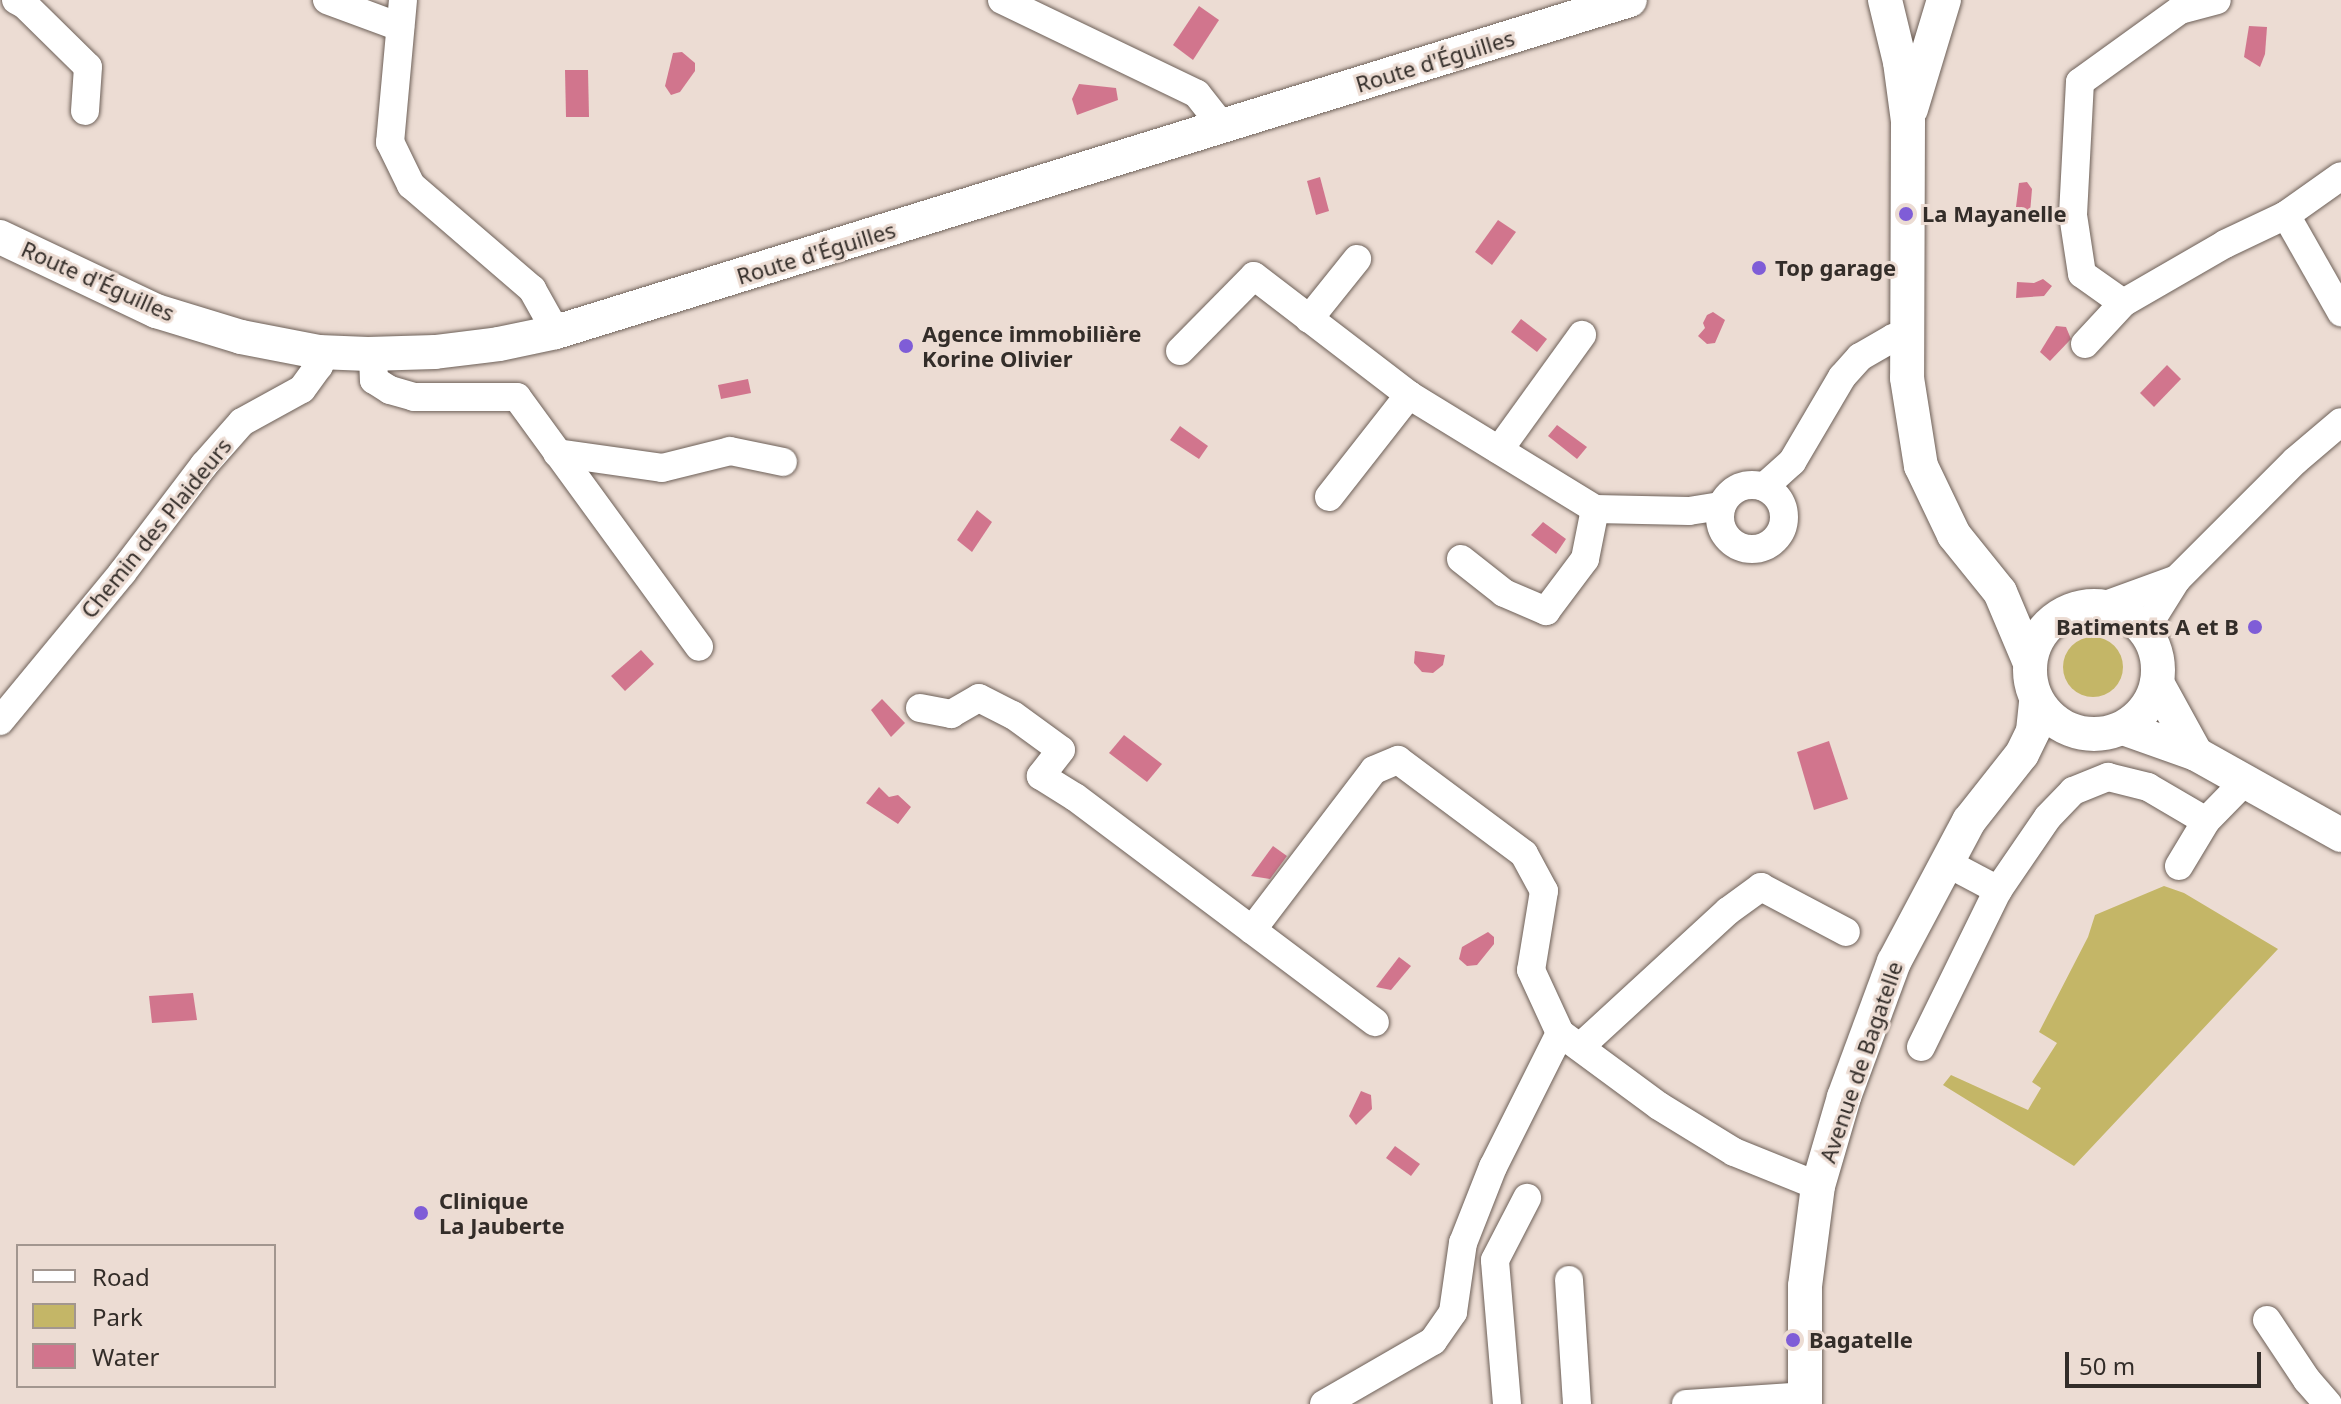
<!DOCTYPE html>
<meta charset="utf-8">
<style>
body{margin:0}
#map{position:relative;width:2341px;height:1404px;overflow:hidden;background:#ecdcd3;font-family:"Noto Sans",sans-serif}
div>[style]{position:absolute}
.green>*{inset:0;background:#c4b667}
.round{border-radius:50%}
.water>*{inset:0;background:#d1758d}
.roads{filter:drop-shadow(0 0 2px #6d6058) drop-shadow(0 0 2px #6d6058)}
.minor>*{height:28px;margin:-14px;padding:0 14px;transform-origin:14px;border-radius:14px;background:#fff}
.minor>.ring{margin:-14px;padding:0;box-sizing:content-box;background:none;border:28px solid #fff;border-radius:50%}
.tertiary>*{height:34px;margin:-17px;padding:0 17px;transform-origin:17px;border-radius:17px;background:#fff}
.tertiary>.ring{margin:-17px;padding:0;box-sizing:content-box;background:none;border:34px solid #fff;border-radius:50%}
.dots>*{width:22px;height:22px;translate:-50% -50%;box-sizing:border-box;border:4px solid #ecdcd3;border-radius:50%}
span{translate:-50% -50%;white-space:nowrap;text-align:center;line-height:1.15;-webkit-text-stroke:6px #ecdcd3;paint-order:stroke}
.street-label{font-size:22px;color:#332d29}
.poi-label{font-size:22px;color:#332d29;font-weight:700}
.left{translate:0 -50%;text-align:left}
.right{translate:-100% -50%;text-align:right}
.legend{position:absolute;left:16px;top:1244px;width:260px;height:144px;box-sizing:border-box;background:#ecdcd3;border:2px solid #a2968f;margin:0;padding:10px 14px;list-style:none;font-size:24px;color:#332d29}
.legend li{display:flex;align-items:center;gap:16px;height:40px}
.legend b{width:40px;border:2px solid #a2968f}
.scale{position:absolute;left:2065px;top:1352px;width:196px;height:36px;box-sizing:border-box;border:4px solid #332d29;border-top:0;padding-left:10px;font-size:24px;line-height:28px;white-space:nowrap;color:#332d29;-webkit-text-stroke:6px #ecdcd3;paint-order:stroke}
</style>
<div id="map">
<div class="green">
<i class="round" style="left:2063px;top:637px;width:60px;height:60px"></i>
<i style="clip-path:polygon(2164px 886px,2184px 893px,2278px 949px,2074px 1166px,1943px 1085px,1951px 1075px,2028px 1110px,2041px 1088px,2032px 1082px,2057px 1043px,2039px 1032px,2088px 937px,2095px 915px)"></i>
</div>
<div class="water">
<i style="clip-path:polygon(1199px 6px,1219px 20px,1193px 60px,1173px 45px)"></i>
<i style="clip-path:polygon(2249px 26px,2267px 27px,2265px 54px,2260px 67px,2244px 57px)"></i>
<i style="clip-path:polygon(682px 52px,695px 63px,695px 71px,680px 92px,671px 95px,665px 86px,673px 53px)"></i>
<i style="clip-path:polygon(565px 70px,588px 70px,589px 117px,566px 117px)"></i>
<i style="clip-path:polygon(1079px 84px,1116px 88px,1118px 100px,1077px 115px,1072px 99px)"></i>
<i style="clip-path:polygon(1320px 177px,1329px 211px,1316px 215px,1307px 181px)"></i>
<i style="clip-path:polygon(2027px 182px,2032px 189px,2030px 213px,2023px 215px,2016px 207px,2019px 183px)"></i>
<i style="clip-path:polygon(1498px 220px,1516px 232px,1492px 265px,1475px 252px)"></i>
<i style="clip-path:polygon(2043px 279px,2052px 286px,2044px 296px,2016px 298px,2017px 282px,2034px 283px)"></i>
<i style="clip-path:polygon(1713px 312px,1725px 320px,1715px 343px,1707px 344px,1698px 336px,1705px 328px,1703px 323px,1707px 315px)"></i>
<i style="clip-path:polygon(1521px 319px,1547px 339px,1537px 352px,1511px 332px)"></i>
<i style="clip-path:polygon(2056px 326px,2066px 327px,2071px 339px,2050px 361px,2040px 352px)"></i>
<i style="clip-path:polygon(2167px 365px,2181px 379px,2154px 407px,2140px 393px)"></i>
<i style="clip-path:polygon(748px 379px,751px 393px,721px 399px,718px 385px)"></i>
<i style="clip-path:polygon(1557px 425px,1587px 447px,1577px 459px,1548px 436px)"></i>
<i style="clip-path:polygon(1180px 426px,1208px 446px,1199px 459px,1170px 440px)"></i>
<i style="clip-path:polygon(977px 510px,992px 522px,972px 552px,957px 540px)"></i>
<i style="clip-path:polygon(1543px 522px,1566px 539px,1556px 554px,1531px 535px)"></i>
<i style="clip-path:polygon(641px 650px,654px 664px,625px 691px,611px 676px)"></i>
<i style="clip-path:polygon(1415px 651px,1445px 655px,1443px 665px,1433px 673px,1422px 672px,1414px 663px)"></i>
<i style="clip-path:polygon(882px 699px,905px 723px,891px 737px,871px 710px)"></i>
<i style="clip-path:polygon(1124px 735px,1162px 764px,1147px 782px,1109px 753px)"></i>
<i style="clip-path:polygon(1829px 741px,1848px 799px,1814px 810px,1797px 752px)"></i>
<i style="clip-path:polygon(879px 787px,889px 797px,898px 795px,911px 807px,898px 824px,866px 803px)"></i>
<i style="clip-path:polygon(1273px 846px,1287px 856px,1270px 879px,1251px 876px)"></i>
<i style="clip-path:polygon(1488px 932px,1494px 937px,1494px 944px,1477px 965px,1467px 966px,1459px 959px,1462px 947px)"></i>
<i style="clip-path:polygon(1399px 957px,1411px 966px,1391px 990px,1376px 987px)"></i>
<i style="clip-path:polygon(193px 993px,197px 1020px,152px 1023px,149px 996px)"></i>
<i style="clip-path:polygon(1361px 1091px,1371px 1095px,1372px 1109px,1356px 1125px,1349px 1116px)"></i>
<i style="clip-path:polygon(1395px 1146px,1420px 1164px,1411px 1176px,1386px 1158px)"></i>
</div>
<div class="roads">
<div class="minor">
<i style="left:16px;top:0;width:10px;rotate:29deg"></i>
<i style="left:25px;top:5px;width:88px;rotate:44.5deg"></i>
<i style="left:88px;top:67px;width:44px;rotate:93.9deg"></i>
<i style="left:327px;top:0;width:78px;rotate:20.3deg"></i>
<i style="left:403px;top:0;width:143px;rotate:95.2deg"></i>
<i style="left:390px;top:142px;width:48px;rotate:64deg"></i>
<i style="left:411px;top:185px;width:160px;rotate:40.7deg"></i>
<i style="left:532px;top:289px;width:49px;rotate:60.8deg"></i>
<i style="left:1002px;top:0;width:216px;rotate:25.7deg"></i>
<i style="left:1197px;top:94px;width:42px;rotate:51.8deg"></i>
<i style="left:2286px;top:215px;width:112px;rotate:60.4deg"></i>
<i style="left:2123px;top:303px;width:50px;rotate:-144.7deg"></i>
<i style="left:2082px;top:274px;width:60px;rotate:-98.7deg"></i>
<i style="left:2073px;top:215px;width:133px;rotate:-87deg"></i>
<i style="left:2080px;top:82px;width:123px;rotate:-35.8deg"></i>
<i style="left:2180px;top:10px;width:38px;rotate:-15deg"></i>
<i style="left:1309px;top:319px;width:77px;rotate:-51.3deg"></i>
<i style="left:2085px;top:344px;width:56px;rotate:-47.2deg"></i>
<i style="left:2123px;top:303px;width:118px;rotate:-30deg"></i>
<i style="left:2225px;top:244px;width:68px;rotate:-25.4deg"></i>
<i style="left:2286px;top:215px;width:67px;rotate:-35.3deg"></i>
<i style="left:1180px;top:351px;width:105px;rotate:-45.4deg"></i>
<i style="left:1254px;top:276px;width:195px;rotate:37.5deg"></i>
<i style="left:1409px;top:395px;width:218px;rotate:31.5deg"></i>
<i style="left:1595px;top:509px;width:94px;rotate:1.2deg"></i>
<i style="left:1689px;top:511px;width:33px;rotate:-9deg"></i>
<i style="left:373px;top:354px;width:26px;rotate:88deg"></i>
<i style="left:374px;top:380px;width:19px;rotate:32deg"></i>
<i style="left:390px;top:390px;width:25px;rotate:16deg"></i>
<i style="left:414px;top:397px;width:103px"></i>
<i style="left:517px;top:397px;width:309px;rotate:53.9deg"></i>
<i style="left:1499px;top:450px;width:142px;rotate:-54.2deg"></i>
<i style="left:557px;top:453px;width:106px;rotate:8.1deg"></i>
<i style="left:662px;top:468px;width:70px;rotate:-14deg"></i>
<i style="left:730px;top:451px;width:54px;rotate:11.7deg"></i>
<i class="ring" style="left:1720px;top:485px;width:36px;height:36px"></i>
<i style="left:1764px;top:487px;width:38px;rotate:-42deg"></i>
<i style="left:1792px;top:462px;width:99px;rotate:-59.5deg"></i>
<i style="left:1842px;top:377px;width:27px;rotate:-48deg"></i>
<i style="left:1860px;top:357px;width:38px;rotate:-30deg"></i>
<i style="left:1893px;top:338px;width:16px;rotate:-18deg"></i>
<i style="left:1329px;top:497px;width:130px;rotate:-51.9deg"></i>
<i style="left:1461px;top:559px;width:55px;rotate:38.3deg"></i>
<i style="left:1504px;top:593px;width:46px;rotate:23.2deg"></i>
<i style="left:1546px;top:611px;width:65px;rotate:-53.1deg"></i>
<i style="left:1585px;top:559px;width:51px;rotate:-78.7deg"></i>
<i style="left:2103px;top:606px;width:79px;rotate:-20deg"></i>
<i style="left:2145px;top:630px;width:60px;rotate:-57.9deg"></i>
<i style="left:2177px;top:579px;width:167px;rotate:-45deg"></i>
<i style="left:2295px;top:461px;width:60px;rotate:-40.3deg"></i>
<i style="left:920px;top:708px;width:32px;rotate:11deg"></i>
<i style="left:951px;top:714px;width:32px;rotate:-30deg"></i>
<i style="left:979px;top:698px;width:38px;rotate:27deg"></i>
<i style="left:1013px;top:715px;width:59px;rotate:36.1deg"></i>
<i style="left:1061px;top:750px;width:33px;rotate:128deg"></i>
<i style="left:1041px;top:776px;width:40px;rotate:32deg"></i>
<i style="left:1075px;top:797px;width:375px;rotate:36.9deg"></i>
<i style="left:0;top:721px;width:192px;rotate:-50.5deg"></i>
<i style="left:122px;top:573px;width:136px;rotate:-52.8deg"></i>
<i style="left:204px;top:465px;width:57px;rotate:-48.5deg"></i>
<i style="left:242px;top:422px;width:68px;rotate:-28.8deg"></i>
<i style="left:302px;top:389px;width:29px;rotate:-54deg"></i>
<i style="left:319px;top:366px;width:14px;rotate:-90deg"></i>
<i style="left:1947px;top:863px;width:58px;rotate:27.9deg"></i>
<i style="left:2179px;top:866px;width:52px;rotate:-59deg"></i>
<i style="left:2206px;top:821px;width:54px;rotate:-45.7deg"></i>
<i style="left:1252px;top:930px;width:201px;rotate:-52.7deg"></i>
<i style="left:1374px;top:770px;width:26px;rotate:-23deg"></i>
<i style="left:1398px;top:760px;width:157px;rotate:36.7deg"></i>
<i style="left:1524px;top:854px;width:42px;rotate:61.6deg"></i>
<i style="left:1544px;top:891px;width:80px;rotate:99.3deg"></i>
<i style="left:1531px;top:970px;width:69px;rotate:65.3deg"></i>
<i style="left:1580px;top:1047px;width:201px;rotate:-42.6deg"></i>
<i style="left:1728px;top:911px;width:41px;rotate:-36deg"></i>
<i style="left:1761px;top:887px;width:96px;rotate:27.9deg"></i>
<i style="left:1921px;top:1047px;width:175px;rotate:-63.9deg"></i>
<i style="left:1998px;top:890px;width:88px;rotate:-55.6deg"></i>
<i style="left:2048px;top:817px;width:36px;rotate:-46deg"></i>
<i style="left:2073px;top:791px;width:38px;rotate:-22deg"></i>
<i style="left:2108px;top:777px;width:41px;rotate:14deg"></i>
<i style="left:2148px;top:787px;width:67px;rotate:30.4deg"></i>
<i style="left:1569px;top:1280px;width:124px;rotate:86.3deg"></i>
<i style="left:2267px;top:1320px;width:72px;rotate:56.3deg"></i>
<i style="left:2307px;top:1380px;width:32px;rotate:49deg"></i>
<i style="left:1324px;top:1404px;width:126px;rotate:-30deg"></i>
<i style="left:1433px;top:1341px;width:35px;rotate:-55deg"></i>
<i style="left:1453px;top:1312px;width:70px;rotate:-81.8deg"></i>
<i style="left:1463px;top:1243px;width:82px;rotate:-68.5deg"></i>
<i style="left:1493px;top:1167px;width:150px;rotate:-63.4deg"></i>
<i style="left:1560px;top:1033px;width:123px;rotate:36.4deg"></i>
<i style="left:1659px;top:1106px;width:88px;rotate:31.5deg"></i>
<i style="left:1734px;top:1152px;width:91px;rotate:22deg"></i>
<i style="left:1507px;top:1404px;width:144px;rotate:-94.8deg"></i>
<i style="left:1495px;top:1260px;width:70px;rotate:-62.7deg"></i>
<i style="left:1686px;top:1404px;width:119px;rotate:-3.8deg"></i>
</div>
<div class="tertiary">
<i style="left:1885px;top:0;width:64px;rotate:76.4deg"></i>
<i style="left:1900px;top:62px;width:60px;rotate:82.3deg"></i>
<i style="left:1908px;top:121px;width:257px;rotate:90.2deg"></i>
<i style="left:1907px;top:378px;width:89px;rotate:81deg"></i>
<i style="left:1921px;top:466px;width:76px;rotate:64.4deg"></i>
<i style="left:1954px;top:535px;width:73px;rotate:51.1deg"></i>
<i style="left:2000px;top:592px;width:77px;rotate:67.1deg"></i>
<i style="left:1911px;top:109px;width:114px;rotate:-73.2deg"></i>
<i style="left:0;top:237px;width:173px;rotate:25.4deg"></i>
<i style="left:156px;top:311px;width:89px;rotate:17deg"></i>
<i style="left:241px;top:337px;width:79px;rotate:10.9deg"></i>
<i style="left:319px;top:352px;width:49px;rotate:2.3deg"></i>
<i style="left:368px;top:354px;width:67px;rotate:-1.7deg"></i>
<i style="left:435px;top:352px;width:64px;rotate:-7.1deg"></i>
<i style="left:499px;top:344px;width:58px;rotate:-11.9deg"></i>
<i style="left:556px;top:332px;width:1124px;rotate:-17.18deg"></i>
<i class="ring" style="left:2030px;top:606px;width:94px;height:94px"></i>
<i style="left:2157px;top:683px;width:81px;rotate:61.2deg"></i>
<i style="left:2123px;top:728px;width:77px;rotate:19.6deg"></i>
<i style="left:2196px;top:754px;width:166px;rotate:29.2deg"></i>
<i style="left:1805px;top:1404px;width:118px;rotate:-90deg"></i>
<i style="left:1805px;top:1286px;width:101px;rotate:-82.6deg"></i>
<i style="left:1818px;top:1186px;width:93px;rotate:-73.7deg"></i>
<i style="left:1844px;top:1097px;width:144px;rotate:-69.7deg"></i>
<i style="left:1894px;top:962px;width:160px;rotate:-62deg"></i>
<i style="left:1969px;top:821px;width:85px;rotate:-51.7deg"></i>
<i style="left:2022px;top:754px;width:25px;rotate:-64deg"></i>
<i style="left:2033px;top:731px;width:31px;rotate:-84deg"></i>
</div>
</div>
<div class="dots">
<i style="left:1906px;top:214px;background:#7f5dd7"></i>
<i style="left:1759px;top:268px;background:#7f5dd7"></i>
<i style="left:906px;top:346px;background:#7f5dd7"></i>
<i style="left:2255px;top:627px;background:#7f5dd7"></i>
<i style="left:421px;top:1213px;background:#7f5dd7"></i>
<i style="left:1793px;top:1340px;background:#7f5dd7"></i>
</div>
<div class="street-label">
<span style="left:1435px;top:61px;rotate:-17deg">Route d'Éguilles</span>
<span style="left:816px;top:253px;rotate:-17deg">Route d'Éguilles</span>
<span style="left:98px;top:281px;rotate:24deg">Route d'Éguilles</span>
<span style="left:156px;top:528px;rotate:-51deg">Chemin des Plaideurs</span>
<span style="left:1861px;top:1062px;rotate:-71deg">Avenue de Bagatelle</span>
</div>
<div class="poi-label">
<span class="left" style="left:1922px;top:214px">La Mayanelle</span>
<span class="left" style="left:1775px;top:268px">Top garage</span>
<span class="left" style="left:922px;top:346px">Agence immobilière<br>Korine Olivier</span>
<span class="right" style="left:2239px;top:627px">Batiments A et B</span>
<span class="left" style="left:439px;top:1213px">Clinique<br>La Jauberte</span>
<span class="left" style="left:1809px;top:1340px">Bagatelle</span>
</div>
<ul class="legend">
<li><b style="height:10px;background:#fff"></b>Road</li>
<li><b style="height:22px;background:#c4b667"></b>Park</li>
<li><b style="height:22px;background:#d1758d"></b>Water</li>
</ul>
<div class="scale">50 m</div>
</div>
